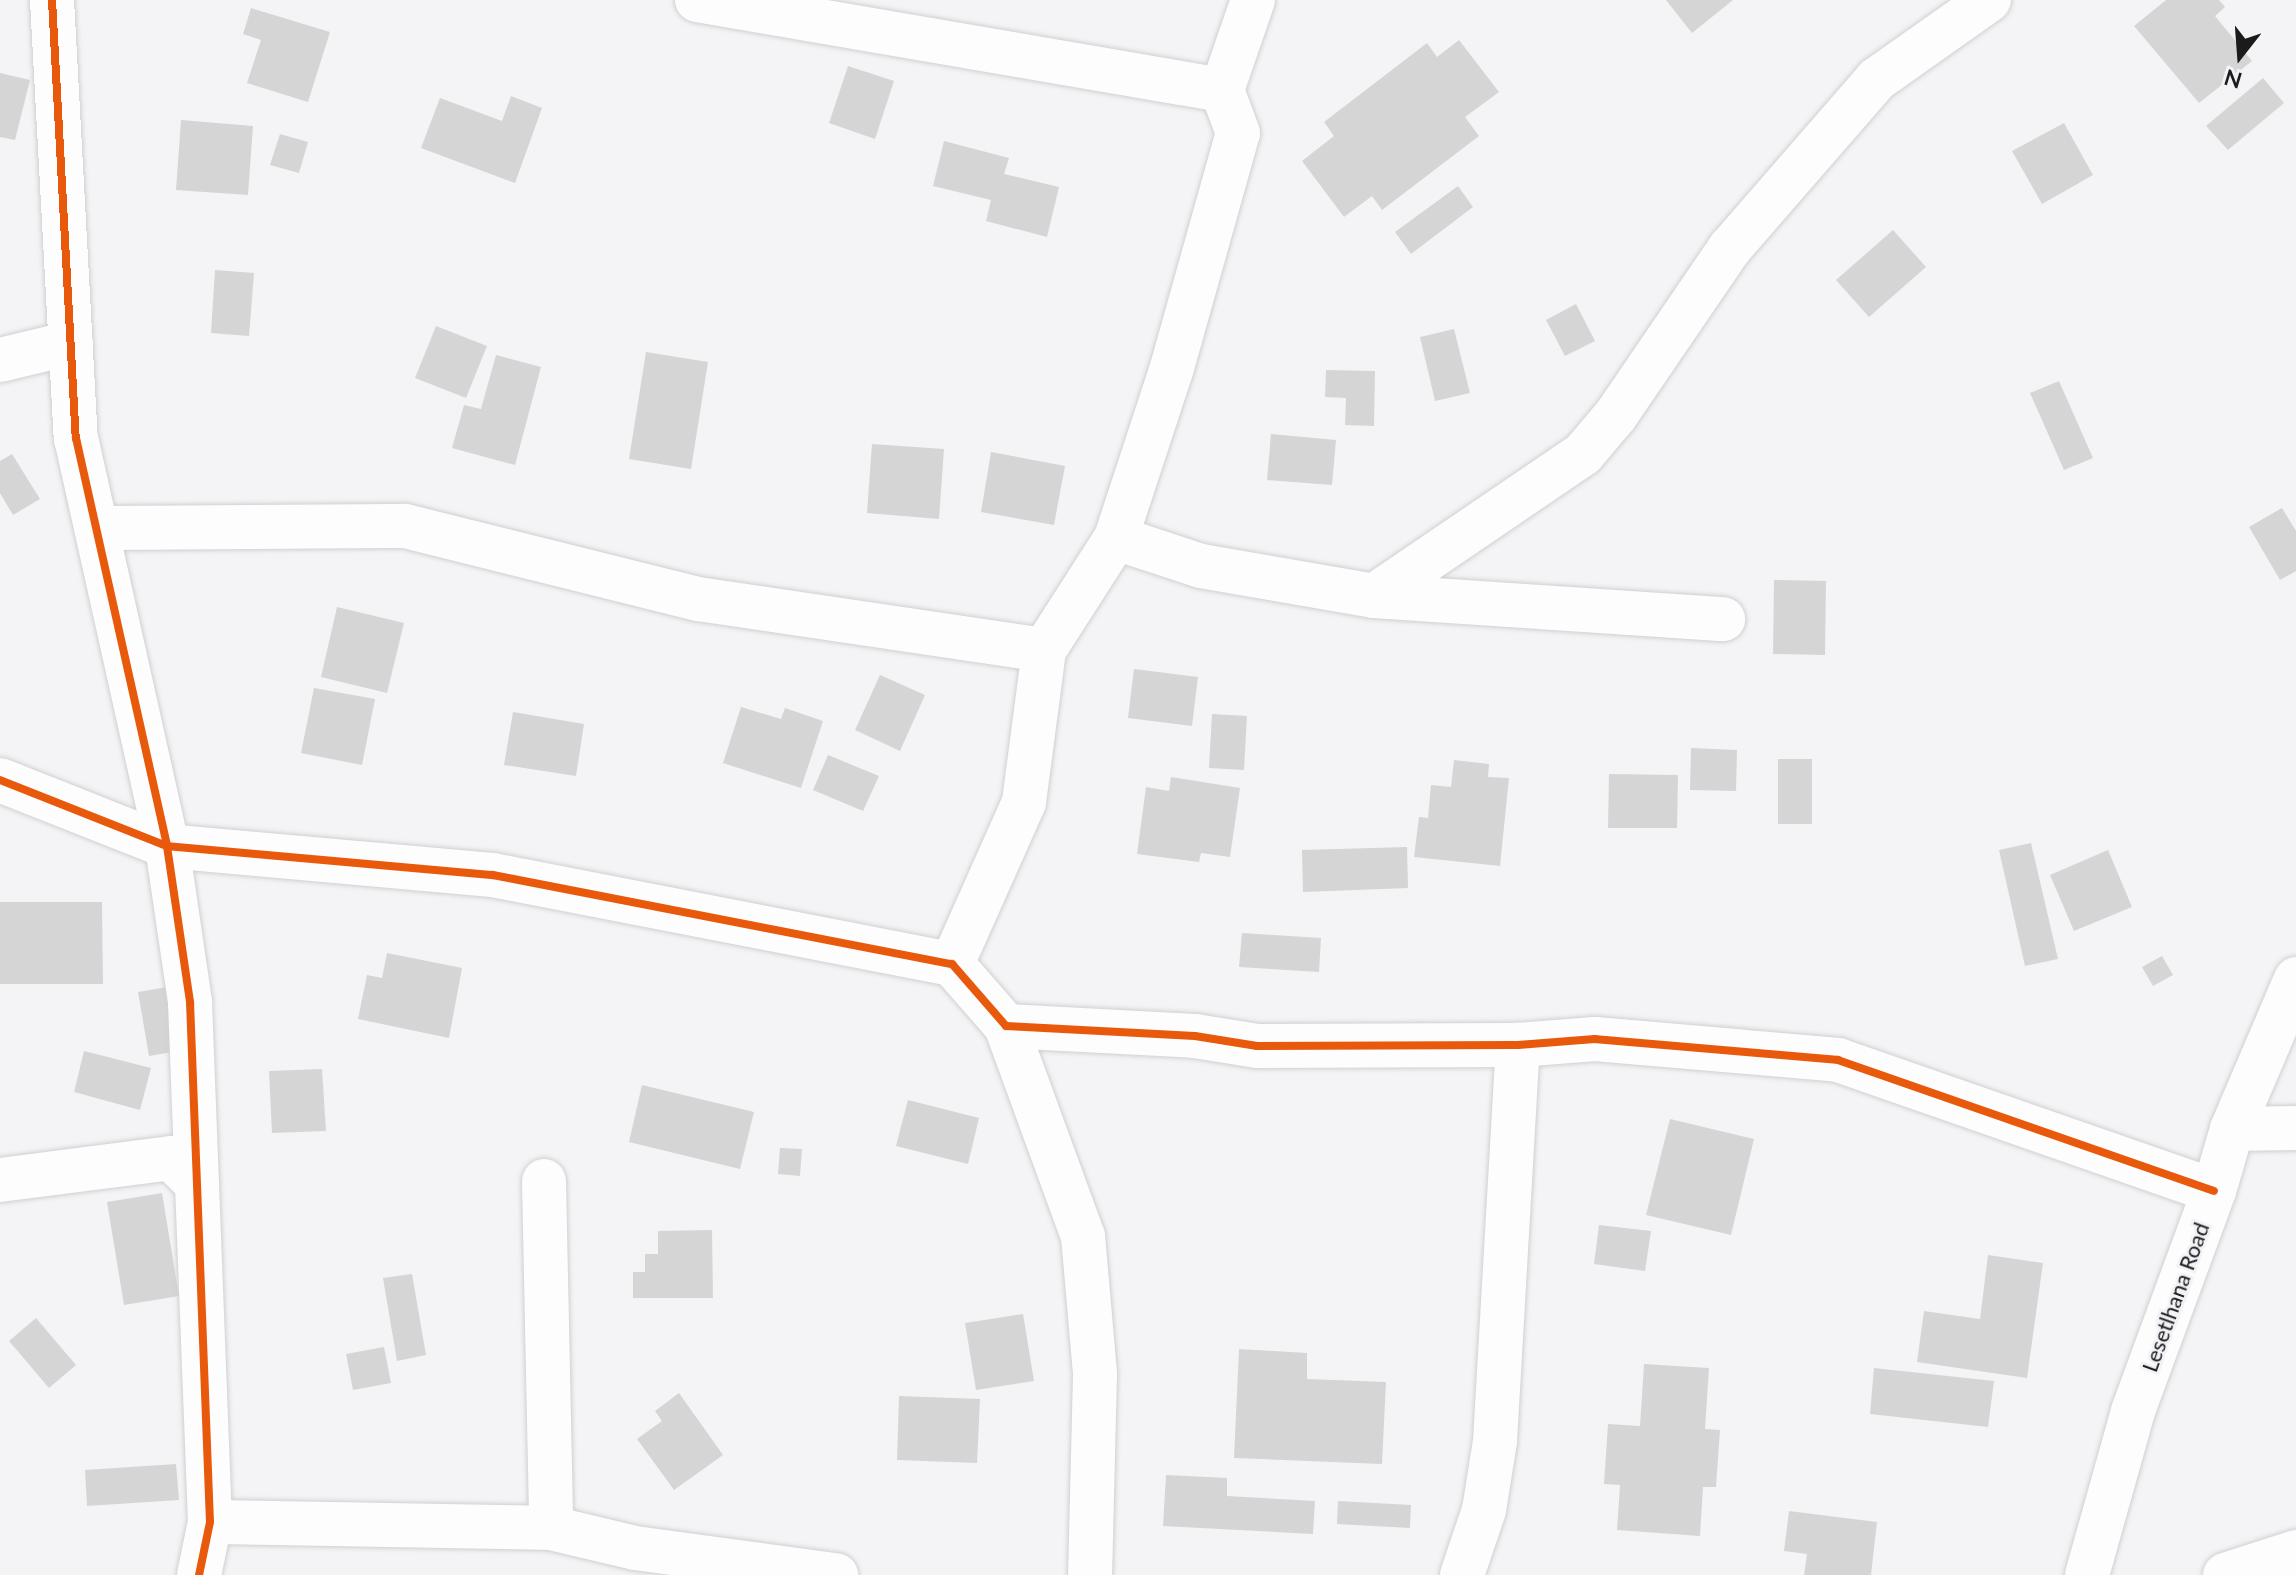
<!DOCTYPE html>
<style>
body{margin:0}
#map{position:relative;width:2296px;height:1575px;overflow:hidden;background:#f4f4f6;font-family:Lato,sans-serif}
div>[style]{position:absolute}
.building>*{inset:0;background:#d5d5d6}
.roads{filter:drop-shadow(0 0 2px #d0d0d2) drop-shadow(0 0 2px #d0d0d2)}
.minor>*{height:44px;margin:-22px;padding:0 22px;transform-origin:22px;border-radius:22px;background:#fdfdfe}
.cycleway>*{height:8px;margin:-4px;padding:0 4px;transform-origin:4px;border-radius:4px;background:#e8590c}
span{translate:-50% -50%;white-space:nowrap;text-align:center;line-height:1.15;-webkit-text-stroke:6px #f3f3f7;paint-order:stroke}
.street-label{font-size:22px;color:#1b1b1c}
.north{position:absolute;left:2200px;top:16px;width:80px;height:80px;-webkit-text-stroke:6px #f3f3f7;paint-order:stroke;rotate:197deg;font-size:22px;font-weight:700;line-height:32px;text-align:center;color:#1b1b1c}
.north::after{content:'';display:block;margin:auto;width:28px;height:36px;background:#1b1b1c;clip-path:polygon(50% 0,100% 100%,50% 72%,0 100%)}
</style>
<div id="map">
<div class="building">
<i style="clip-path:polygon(1666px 0,1733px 0,1692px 33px)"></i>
<i style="clip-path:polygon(2166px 0,2219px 0,2225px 7px,2215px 16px,2252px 61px,2199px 103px,2134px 26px)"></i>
<i style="clip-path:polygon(251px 8px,330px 32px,308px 102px,247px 83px,261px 40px,243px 34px)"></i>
<i style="clip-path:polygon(1459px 40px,1499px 92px,1465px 117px,1479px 136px,1382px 210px,1372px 196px,1344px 217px,1302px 161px,1334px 136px,1324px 122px,1427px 43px,1437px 57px)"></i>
<i style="clip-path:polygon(848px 66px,894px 81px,875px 139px,829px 123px)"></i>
<i style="clip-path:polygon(0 73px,30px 80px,15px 140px,0 137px)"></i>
<i style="clip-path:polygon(2263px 78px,2284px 103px,2228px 150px,2206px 126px)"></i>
<i style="clip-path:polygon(511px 96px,542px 108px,515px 183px,421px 148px,440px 98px,502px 121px)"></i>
<i style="clip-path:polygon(181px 120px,253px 126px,248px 195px,176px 190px)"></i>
<i style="clip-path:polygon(2064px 123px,2093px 175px,2042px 204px,2012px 151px)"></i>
<i style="clip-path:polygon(280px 134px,308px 142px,299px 173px,270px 165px)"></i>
<i style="clip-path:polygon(944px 141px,1009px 158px,1004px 174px,1059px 187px,1047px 237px,986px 221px,991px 200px,933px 186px)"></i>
<i style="clip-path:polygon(1458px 186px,1473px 207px,1411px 254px,1395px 232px)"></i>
<i style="clip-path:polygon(1893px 230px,1926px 267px,1869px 317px,1836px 280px)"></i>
<i style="clip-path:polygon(215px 270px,254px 273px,249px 336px,211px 333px)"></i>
<i style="clip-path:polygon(1576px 304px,1595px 341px,1565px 356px,1546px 320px)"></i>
<i style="clip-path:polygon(436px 326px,487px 346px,466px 398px,415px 378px)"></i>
<i style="clip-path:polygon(1454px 329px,1470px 393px,1435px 401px,1420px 337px)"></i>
<i style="clip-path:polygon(646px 352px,708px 362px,691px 469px,629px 459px)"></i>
<i style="clip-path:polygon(496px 355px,541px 367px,515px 465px,452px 448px,464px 405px,481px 409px)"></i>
<i style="clip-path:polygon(1326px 370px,1375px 371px,1374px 426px,1345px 425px,1346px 398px,1325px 397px)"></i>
<i style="clip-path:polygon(2059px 381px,2093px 458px,2064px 470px,2030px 393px)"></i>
<i style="clip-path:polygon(1271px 434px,1336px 440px,1332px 485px,1267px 480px)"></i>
<i style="clip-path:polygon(872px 444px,944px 449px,939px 519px,867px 513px)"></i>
<i style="clip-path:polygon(991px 452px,1065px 466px,1054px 525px,981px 512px)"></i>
<i style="clip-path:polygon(12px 454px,40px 499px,13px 515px,0 493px,0 461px)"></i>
<i style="clip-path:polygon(2282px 508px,2296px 531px,2296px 571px,2280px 580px,2249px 527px)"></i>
<i style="clip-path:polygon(1774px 580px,1826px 581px,1825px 655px,1773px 654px)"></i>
<i style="clip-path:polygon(337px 607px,404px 623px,387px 693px,321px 677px)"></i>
<i style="clip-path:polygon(1134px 669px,1198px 677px,1192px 726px,1128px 718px)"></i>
<i style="clip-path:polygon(880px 675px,925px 695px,900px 751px,855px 730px)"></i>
<i style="clip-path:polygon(314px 688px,375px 699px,362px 765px,301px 753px)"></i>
<i style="clip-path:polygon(741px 707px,781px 719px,785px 708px,823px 721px,801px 788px,723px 763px)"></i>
<i style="clip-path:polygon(513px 712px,584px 724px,576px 776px,504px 765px)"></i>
<i style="clip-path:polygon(1212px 714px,1247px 716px,1244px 770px,1209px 768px)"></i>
<i style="clip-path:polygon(1691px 748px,1737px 750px,1736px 791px,1690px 790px)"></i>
<i style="clip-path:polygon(828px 755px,879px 776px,863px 811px,813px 790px)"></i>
<i style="clip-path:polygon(1778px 759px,1812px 759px,1812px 824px,1778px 824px)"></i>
<i style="clip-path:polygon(1454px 760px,1489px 764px,1488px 777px,1509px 778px,1500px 866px,1414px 857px,1419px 817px,1428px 818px,1431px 785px,1451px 787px)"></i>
<i style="clip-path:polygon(1609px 774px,1678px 775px,1677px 828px,1608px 828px)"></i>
<i style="clip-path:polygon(1171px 777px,1240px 788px,1230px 857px,1201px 853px,1199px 862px,1137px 854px,1146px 787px,1169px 791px)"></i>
<i style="clip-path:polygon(2031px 843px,2058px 959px,2025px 966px,1999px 850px)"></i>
<i style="clip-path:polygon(1407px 847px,1408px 888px,1303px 892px,1302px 850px)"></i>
<i style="clip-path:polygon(2108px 850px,2132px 907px,2074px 931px,2050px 875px)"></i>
<i style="clip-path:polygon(0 902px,102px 902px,103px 984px,0 984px)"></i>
<i style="clip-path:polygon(1242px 933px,1321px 938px,1319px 972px,1239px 967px)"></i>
<i style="clip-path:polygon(387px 953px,462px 968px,449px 1038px,358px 1019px,367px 975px,382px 978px)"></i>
<i style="clip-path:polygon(2162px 956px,2173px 975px,2153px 986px,2142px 967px)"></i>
<i style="clip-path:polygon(173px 986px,184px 1050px,149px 1056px,138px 992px)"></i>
<i style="clip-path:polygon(84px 1051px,151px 1068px,140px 1110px,74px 1092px)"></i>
<i style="clip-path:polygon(322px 1069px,326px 1131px,272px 1133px,269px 1071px)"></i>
<i style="clip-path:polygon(642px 1085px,754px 1112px,740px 1169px,629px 1142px)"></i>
<i style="clip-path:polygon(908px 1100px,979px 1118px,968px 1164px,896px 1146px)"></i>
<i style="clip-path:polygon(1670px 1119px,1754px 1139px,1731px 1235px,1646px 1215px)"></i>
<i style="clip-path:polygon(780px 1148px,802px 1149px,800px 1176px,778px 1174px)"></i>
<i style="clip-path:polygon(162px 1193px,179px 1296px,124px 1305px,107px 1202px)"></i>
<i style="clip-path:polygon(1599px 1225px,1651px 1231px,1645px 1271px,1594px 1264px)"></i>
<i style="clip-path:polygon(712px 1230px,713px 1298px,633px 1298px,633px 1272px,645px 1272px,645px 1254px,658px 1254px,658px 1231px)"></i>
<i style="clip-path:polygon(1988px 1255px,2043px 1263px,2027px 1378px,1917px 1362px,1924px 1311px,1980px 1319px)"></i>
<i style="clip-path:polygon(412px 1274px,426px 1355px,397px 1361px,383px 1278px)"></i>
<i style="clip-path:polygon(1023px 1314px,1034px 1381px,976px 1390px,965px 1323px)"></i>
<i style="clip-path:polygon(36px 1318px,76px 1365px,49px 1388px,9px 1341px)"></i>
<i style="clip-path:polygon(384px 1347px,391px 1383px,353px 1390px,346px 1354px)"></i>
<i style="clip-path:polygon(1239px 1349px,1307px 1353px,1307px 1379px,1386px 1382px,1382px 1464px,1234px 1458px)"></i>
<i style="clip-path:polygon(1644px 1364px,1709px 1368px,1705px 1429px,1720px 1430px,1716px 1487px,1703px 1487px,1700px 1536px,1617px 1530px,1620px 1485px,1604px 1484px,1608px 1424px,1640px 1426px)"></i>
<i style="clip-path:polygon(1874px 1368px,1994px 1381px,1988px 1427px,1870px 1414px)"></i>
<i style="clip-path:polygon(679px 1393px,723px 1455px,674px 1490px,637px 1439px,662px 1421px,655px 1411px)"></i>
<i style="clip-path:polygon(899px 1396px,980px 1399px,977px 1463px,897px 1460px)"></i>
<i style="clip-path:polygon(176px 1464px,179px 1500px,87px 1506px,85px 1470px)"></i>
<i style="clip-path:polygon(1166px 1475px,1227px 1478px,1227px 1496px,1315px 1501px,1313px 1534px,1163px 1526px)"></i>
<i style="clip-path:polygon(1338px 1501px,1411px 1505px,1410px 1528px,1337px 1524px)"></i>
<i style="clip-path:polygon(1789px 1511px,1877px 1522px,1871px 1575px,1804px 1575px,1807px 1554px,1784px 1551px)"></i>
</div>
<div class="roads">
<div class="minor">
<i style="left:52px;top:0;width:439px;rotate:86.9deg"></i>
<i style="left:76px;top:438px;width:418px;rotate:77.4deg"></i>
<i style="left:167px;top:846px;width:158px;rotate:81.6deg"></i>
<i style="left:190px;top:1002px;width:520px;rotate:87.8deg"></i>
<i style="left:210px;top:1522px;width:54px;rotate:101.7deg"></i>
<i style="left:697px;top:0;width:533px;rotate:9.73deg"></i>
<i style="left:1222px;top:90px;width:95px;rotate:-71deg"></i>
<i style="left:0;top:360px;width:73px;rotate:-13.5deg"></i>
<i style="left:97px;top:528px;width:308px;rotate:-0.4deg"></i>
<i style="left:405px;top:526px;width:302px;rotate:14deg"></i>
<i style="left:698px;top:599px;width:350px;rotate:8.4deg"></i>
<i style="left:1116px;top:538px;width:89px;rotate:18.2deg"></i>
<i style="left:1201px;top:566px;width:176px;rotate:9.8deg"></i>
<i style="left:1374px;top:596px;width:253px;rotate:-34.2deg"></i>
<i style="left:1583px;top:454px;width:51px;rotate:-49.8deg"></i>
<i style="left:1616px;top:415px;width:202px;rotate:-55.7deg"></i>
<i style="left:1730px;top:248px;width:224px;rotate:-49deg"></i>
<i style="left:1877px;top:79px;width:137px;rotate:-35.2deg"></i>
<i style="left:1374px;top:596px;width:350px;rotate:3.8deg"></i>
<i style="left:0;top:780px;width:180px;rotate:21.6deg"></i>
<i style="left:167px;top:846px;width:327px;rotate:5.1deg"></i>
<i style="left:493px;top:875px;width:468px;rotate:11deg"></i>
<i style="left:952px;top:964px;width:82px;rotate:48.9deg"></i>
<i style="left:1006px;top:1026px;width:189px;rotate:3deg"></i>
<i style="left:1195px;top:1036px;width:63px;rotate:9.2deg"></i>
<i style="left:1257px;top:1046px;width:261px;rotate:-0.2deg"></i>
<i style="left:1518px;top:1045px;width:77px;rotate:-4.5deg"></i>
<i style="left:1595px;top:1039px;width:244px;rotate:4.9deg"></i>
<i style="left:1838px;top:1060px;width:398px;rotate:19.2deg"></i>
<i style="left:952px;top:964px;width:177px;rotate:-66deg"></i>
<i style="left:1024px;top:802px;width:153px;rotate:-82.5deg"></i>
<i style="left:1044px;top:650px;width:133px;rotate:-57.3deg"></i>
<i style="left:1116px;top:538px;width:176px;rotate:-71.8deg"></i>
<i style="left:1171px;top:371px;width:247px;rotate:-74.3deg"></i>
<i style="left:1238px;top:133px;width:46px;rotate:-110.4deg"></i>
<i style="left:1006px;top:1026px;width:224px;rotate:69.9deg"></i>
<i style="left:1083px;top:1236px;width:139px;rotate:85deg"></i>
<i style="left:1095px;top:1374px;width:201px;rotate:91.4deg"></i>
<i style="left:2232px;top:1129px;width:64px;rotate:-0.9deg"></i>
<i style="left:0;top:1180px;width:172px;rotate:-7.3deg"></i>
<i style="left:171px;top:1158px;width:37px;rotate:45deg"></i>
<i style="left:544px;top:1181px;width:347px;rotate:88.8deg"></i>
<i style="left:551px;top:1528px;width:86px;rotate:13.4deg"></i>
<i style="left:635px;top:1548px;width:203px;rotate:7.7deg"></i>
<i style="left:210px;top:1522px;width:341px;rotate:1deg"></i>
<i style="left:1462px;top:1575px;width:69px;rotate:-71.3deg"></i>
<i style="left:1484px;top:1510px;width:70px;rotate:-80.9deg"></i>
<i style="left:1495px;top:1441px;width:397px;rotate:-86.7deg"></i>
<i style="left:2087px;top:1575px;width:170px;rotate:-74.3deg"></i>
<i style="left:2133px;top:1411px;width:234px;rotate:-69.8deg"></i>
<i style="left:2214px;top:1191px;width:65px;rotate:-73.8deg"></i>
<i style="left:2232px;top:1129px;width:163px;rotate:-66.9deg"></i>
<i style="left:2225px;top:1575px;width:75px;rotate:-17.9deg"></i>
</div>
</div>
<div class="cycleway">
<i style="left:52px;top:0;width:439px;rotate:86.9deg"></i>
<i style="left:76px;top:438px;width:418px;rotate:77.4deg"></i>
<i style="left:167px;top:846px;width:158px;rotate:81.6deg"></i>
<i style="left:190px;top:1002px;width:520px;rotate:87.8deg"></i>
<i style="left:210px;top:1522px;width:54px;rotate:101.7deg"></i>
<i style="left:0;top:780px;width:180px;rotate:21.6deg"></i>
<i style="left:167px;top:846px;width:327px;rotate:5.1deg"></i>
<i style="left:493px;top:875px;width:468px;rotate:11deg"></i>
<i style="left:952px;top:964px;width:82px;rotate:48.9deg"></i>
<i style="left:1006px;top:1026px;width:189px;rotate:3deg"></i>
<i style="left:1195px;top:1036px;width:63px;rotate:9.2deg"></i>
<i style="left:1257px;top:1046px;width:261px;rotate:-0.2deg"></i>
<i style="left:1518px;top:1045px;width:77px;rotate:-4.5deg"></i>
<i style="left:1595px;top:1039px;width:244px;rotate:4.9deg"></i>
<i style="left:1838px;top:1060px;width:398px;rotate:19.2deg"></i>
</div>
<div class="street-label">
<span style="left:2175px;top:1297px;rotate:-70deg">Lesetlhana Road</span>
</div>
<div class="north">N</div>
</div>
